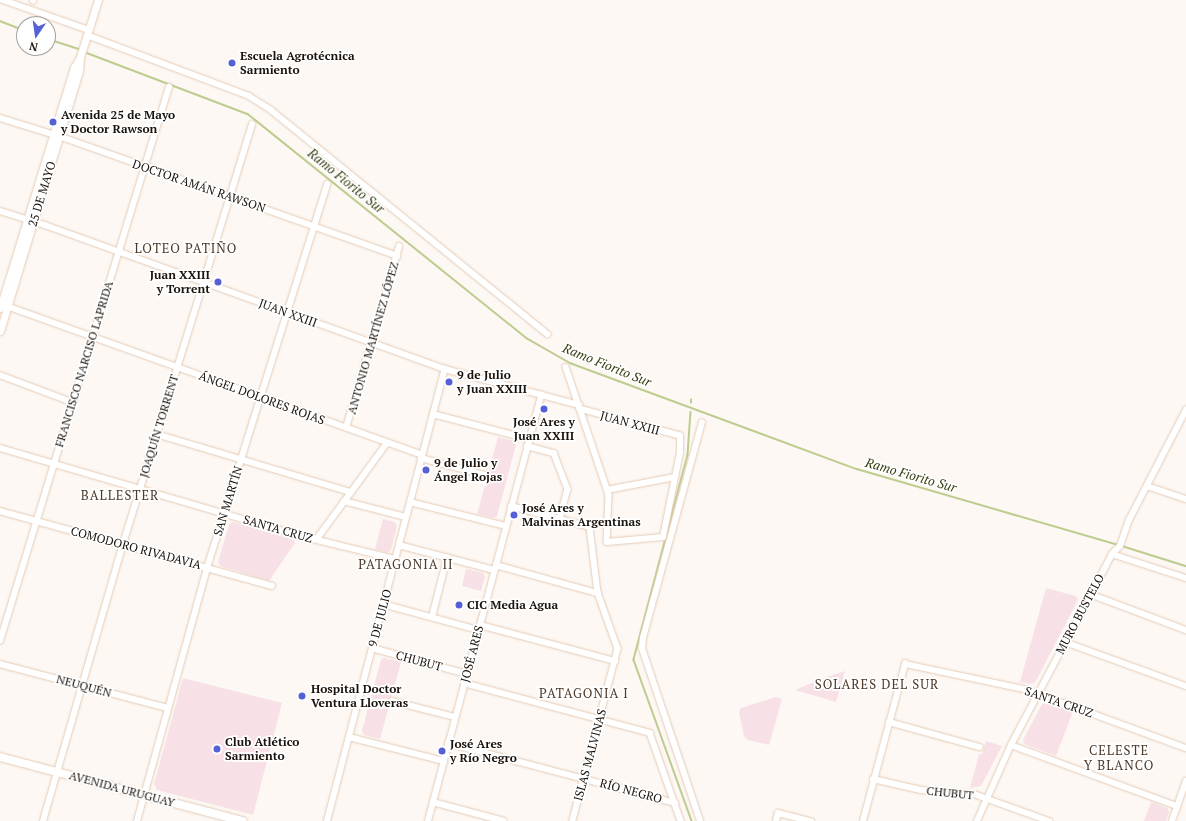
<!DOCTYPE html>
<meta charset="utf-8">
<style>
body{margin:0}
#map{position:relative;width:1186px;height:821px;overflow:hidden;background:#fdf8f4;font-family:"PT Serif",serif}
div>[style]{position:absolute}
.green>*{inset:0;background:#f8e1e6}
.stream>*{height:1.5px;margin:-0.75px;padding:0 0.75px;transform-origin:0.75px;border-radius:0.75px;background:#becc8f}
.roads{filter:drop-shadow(0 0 1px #e4cbb6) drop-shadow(0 0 1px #e4cbb6)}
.minor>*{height:5.5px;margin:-2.75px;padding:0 2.75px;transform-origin:2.75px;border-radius:2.75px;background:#fff}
.tertiary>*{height:7px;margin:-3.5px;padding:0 3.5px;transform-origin:3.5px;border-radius:3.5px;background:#fff}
.secondary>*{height:8px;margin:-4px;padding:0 4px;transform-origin:4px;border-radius:4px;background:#fff}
.dots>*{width:11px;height:11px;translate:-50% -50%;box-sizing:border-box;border:2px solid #fff;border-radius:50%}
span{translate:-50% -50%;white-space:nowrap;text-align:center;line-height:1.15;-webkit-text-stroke:3.5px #fff;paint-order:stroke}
.poi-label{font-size:12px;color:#1b120b;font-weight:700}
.left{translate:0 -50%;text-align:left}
.right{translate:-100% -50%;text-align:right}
.street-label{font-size:12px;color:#1b120b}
.water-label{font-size:13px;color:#343c0e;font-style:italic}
.neighbourhood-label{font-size:13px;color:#4e3a29;letter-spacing:1px}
.north{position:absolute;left:16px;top:16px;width:40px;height:40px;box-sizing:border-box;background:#fff;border:1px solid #a4a09d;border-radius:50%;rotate:193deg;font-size:11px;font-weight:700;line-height:16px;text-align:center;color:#1b120b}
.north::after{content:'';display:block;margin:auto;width:14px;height:18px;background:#5560d7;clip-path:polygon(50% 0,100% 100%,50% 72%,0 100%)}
</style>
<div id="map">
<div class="green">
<i style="clip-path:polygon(498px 437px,514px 441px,516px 445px,497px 516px,494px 518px,477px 514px)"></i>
<i style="clip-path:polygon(383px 519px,395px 522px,397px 526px,391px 550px,387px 553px,375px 549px)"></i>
<i style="clip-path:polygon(233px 522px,294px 540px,295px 543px,269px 581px,220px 566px,218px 562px,229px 525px)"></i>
<i style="clip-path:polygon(466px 569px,483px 573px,485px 577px,481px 591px,462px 586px)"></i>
<i style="clip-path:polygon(1046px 588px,1076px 596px,1078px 600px,1036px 681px,1032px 684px,1020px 682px)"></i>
<i style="clip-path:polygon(384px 658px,401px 662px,380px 739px,364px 735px,362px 731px,381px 660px)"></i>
<i style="clip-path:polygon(845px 671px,836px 702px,795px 690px,826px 677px)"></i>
<i style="clip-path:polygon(183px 678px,282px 703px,253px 815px,157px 790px,154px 784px)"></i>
<i style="clip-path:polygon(776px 697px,782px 699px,769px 745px,748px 740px,744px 736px,739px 712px,741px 708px)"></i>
<i style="clip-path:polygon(1046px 703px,1073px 712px,1056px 756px,1024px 744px,1023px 740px,1042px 704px)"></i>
<i style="clip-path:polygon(986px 741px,1002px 746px,981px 786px,970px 788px,979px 754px,982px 754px)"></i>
<i style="clip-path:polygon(1151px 802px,1167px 808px,1169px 812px,1166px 821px,1144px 821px)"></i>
</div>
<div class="stream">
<i style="left:0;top:21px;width:26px;rotate:21deg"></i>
<i style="left:48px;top:39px;width:32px;rotate:18deg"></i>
<i style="left:87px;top:53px;width:172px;rotate:20.8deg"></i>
<i style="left:248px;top:114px;width:359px;rotate:38.8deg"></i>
<i style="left:528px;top:339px;width:48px;rotate:29.7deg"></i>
<i style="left:570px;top:363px;width:306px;rotate:20.3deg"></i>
<i style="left:857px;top:469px;width:272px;rotate:16.2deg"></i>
<i style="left:691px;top:403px;width:3px;rotate:-90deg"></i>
<i style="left:691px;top:412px;width:43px;rotate:94deg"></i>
<i style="left:688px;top:455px;width:212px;rotate:104.8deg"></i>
<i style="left:634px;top:660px;width:171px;rotate:70.2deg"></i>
<i style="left:1122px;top:546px;width:67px;rotate:17.4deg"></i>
</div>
<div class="roads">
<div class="minor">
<i style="left:3px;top:0;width:91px;rotate:19.2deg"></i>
<i style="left:33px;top:1px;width:1px;rotate:-90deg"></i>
<i style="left:87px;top:35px;width:173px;rotate:20.6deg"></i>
<i style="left:249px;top:96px;width:26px;rotate:32deg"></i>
<i style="left:271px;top:110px;width:356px;rotate:39deg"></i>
<i style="left:0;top:118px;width:62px;rotate:17deg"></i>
<i style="left:59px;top:136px;width:359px;rotate:19.5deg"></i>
<i style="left:0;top:211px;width:47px;rotate:17.3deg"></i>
<i style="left:45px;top:225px;width:425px;rotate:19.8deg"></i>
<i style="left:445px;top:369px;width:139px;rotate:15deg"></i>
<i style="left:4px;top:305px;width:444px;rotate:19.7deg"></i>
<i style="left:566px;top:367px;width:135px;rotate:71.4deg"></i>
<i style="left:609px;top:495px;width:47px;rotate:92.4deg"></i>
<i style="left:607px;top:542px;width:56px;rotate:-5.1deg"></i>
<i style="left:663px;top:537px;width:86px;rotate:-78.6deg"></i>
<i style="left:680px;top:453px;width:17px;rotate:-90deg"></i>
<i style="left:680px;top:436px;width:104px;rotate:-164.9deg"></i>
<i style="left:0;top:375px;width:77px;rotate:20.6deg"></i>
<i style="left:433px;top:414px;width:99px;rotate:14.6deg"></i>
<i style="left:346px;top:428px;width:189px;rotate:-73.7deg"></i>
<i style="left:156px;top:434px;width:203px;rotate:16.6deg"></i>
<i style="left:527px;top:446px;width:28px;rotate:15deg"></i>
<i style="left:554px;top:453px;width:39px;rotate:69deg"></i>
<i style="left:568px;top:489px;width:31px;rotate:105deg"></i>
<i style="left:0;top:448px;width:309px;rotate:16.3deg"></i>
<i style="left:297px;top:535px;width:101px;rotate:13.8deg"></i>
<i style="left:421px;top:458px;width:66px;rotate:14.9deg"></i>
<i style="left:1147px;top:486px;width:41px;rotate:18.4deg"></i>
<i style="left:607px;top:490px;width:69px;rotate:-10.8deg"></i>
<i style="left:344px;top:501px;width:64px;rotate:14.5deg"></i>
<i style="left:410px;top:502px;width:99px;rotate:14deg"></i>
<i style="left:511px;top:506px;width:82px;rotate:14.9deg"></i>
<i style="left:590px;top:527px;width:66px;rotate:83.1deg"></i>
<i style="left:598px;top:593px;width:59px;rotate:70.3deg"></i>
<i style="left:618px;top:649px;width:178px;rotate:104.7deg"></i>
<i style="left:0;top:511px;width:282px;rotate:15.4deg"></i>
<i style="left:316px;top:540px;width:120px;rotate:-53.8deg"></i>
<i style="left:399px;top:545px;width:98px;rotate:14.7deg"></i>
<i style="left:1112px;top:554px;width:78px;rotate:18deg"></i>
<i style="left:496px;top:565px;width:106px;rotate:15.4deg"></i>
<i style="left:1090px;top:594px;width:103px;rotate:20.6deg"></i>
<i style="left:383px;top:604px;width:99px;rotate:15.2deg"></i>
<i style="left:432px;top:617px;width:61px;rotate:-75.7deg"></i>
<i style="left:480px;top:625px;width:140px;rotate:14.9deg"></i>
<i style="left:0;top:641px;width:579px;rotate:-73.04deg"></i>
<i style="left:1065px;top:642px;width:129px;rotate:20deg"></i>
<i style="left:372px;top:648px;width:98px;rotate:15.3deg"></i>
<i style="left:0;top:664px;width:174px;rotate:14.7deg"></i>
<i style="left:464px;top:683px;width:193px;rotate:15deg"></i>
<i style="left:650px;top:733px;width:93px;rotate:70.6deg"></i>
<i style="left:392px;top:701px;width:65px;rotate:14.3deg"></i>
<i style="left:889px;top:722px;width:94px;rotate:15.4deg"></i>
<i style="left:349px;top:737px;width:98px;rotate:14.2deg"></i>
<i style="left:448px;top:743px;width:235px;rotate:14.8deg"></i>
<i style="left:1011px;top:745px;width:177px;rotate:20.2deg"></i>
<i style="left:873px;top:779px;width:49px;rotate:12.9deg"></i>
<i style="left:921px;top:790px;width:53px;rotate:4.3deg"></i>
<i style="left:974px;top:794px;width:80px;rotate:19.8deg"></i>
<i style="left:433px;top:802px;width:73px;rotate:15deg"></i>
<i style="left:43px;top:821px;width:288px;rotate:-73.9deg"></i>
<i style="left:123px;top:544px;width:439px;rotate:-72.9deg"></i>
<i style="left:137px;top:821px;width:263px;rotate:-74.5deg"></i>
<i style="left:207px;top:568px;width:402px;rotate:-72.6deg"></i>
<i style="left:327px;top:821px;width:467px;rotate:-75.4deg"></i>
<i style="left:428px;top:821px;width:441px;rotate:-75.1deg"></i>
<i style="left:700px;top:821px;width:182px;rotate:-108.6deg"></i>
<i style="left:642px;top:649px;width:11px;rotate:-85deg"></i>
<i style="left:643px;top:638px;width:223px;rotate:-74.7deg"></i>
<i style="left:776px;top:821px;width:8px;rotate:-76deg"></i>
<i style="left:778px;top:813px;width:34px;rotate:14deg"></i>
<i style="left:863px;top:821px;width:163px;rotate:-75deg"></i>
<i style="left:905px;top:664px;width:126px;rotate:11.9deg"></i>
<i style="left:1028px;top:690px;width:168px;rotate:20.2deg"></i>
<i style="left:977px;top:821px;width:83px;rotate:-65.9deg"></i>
<i style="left:1011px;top:745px;width:216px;rotate:-62.1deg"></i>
<i style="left:1112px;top:554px;width:11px;rotate:-45deg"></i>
<i style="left:1120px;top:546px;width:28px;rotate:-71deg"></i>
<i style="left:1129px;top:520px;width:124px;rotate:-62.6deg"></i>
<i style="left:1172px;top:821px;width:42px;rotate:-70.7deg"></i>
</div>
<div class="tertiary">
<i style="left:0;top:308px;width:252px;rotate:-72.9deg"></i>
<i style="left:74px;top:67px;width:9px;rotate:-58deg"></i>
<i style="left:0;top:331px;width:272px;rotate:-73.1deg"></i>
<i style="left:79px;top:71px;width:14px;rotate:-86deg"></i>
<i style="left:80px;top:57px;width:60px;rotate:-72.5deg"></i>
</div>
<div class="secondary">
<i style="left:0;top:757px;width:251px;rotate:14.8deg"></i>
</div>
</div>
<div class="dots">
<i style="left:232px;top:63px;background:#5560d7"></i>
<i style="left:53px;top:122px;background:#5560d7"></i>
<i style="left:218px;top:282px;background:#5560d7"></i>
<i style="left:449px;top:382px;background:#5560d7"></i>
<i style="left:544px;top:409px;background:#5560d7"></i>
<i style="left:426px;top:470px;background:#5560d7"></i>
<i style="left:514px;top:515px;background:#5560d7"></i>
<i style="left:459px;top:605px;background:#5560d7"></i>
<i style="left:302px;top:696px;background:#5560d7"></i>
<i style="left:217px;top:749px;background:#5560d7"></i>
<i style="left:442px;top:751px;background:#5560d7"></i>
</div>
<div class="poi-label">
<span class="left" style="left:240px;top:63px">Escuela Agrotécnica<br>Sarmiento</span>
<span class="left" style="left:61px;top:122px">Avenida 25 de Mayo<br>y Doctor Rawson</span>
<span class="right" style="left:210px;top:282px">Juan XXIII<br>y Torrent</span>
<span class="left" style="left:457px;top:382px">9 de Julio<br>y Juan XXIII</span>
<span style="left:544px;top:429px">José Ares y<br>Juan XXIII</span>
<span class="left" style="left:434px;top:470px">9 de Julio y<br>Ángel Rojas</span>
<span class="left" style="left:522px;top:515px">José Ares y<br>Malvinas Argentinas</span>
<span class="left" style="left:467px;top:605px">CIC Media Agua</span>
<span class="left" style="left:311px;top:696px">Hospital Doctor<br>Ventura Lloveras</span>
<span class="left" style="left:225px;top:749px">Club Atlético<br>Sarmiento</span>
<span class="left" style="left:450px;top:751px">José Ares<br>y Río Negro</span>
</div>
<div class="street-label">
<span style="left:199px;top:186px;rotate:19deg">DOCTOR AMÁN RAWSON</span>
<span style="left:42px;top:194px;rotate:-73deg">25 DE MAYO</span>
<span style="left:288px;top:313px;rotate:20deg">JUAN XXIII</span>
<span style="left:373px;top:338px;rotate:-74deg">ANTONIO MARTÍNEZ LÓPEZ</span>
<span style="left:84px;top:364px;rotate:-73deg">FRANCISCO NARCISO LAPRIDA</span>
<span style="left:262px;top:398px;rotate:20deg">ÁNGEL DOLORES ROJAS</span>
<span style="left:630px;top:423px;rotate:15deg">JUAN XXIII</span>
<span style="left:159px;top:426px;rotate:-73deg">JOAQUÍN TORRENT</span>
<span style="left:228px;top:501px;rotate:-73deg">SAN MARTÍN</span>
<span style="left:278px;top:529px;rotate:16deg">SANTA CRUZ</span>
<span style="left:136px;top:548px;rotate:15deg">COMODORO RIVADAVIA</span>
<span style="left:1080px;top:614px;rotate:-62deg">MURO BUSTELO</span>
<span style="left:380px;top:618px;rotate:-75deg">9 DE JULIO</span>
<span style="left:472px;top:654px;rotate:-75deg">JOSÉ ARES</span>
<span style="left:419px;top:661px;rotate:15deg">CHUBUT</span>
<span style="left:84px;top:686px;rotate:15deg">NEUQUÉN</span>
<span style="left:1059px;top:702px;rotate:19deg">SANTA CRUZ</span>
<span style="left:590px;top:755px;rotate:-75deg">ISLAS MALVINAS</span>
<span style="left:122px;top:789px;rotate:15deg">AVENIDA URUGUAY</span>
<span style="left:631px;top:791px;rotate:15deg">RÍO NEGRO</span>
<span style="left:950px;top:793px;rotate:6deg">CHUBUT</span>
</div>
<div class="water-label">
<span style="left:346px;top:181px;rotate:39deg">Ramo Fiorito Sur</span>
<span style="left:607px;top:365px;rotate:22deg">Ramo Fiorito Sur</span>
<span style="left:911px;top:475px;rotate:16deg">Ramo Fiorito Sur</span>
</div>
<div class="neighbourhood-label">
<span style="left:186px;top:248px">LOTEO PATIÑO</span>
<span style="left:120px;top:495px">BALLESTER</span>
<span style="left:406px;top:564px">PATAGONIA II</span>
<span style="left:877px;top:684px">SOLARES DEL SUR</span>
<span style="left:584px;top:693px">PATAGONIA I</span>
<span style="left:1119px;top:758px">CELESTE<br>Y BLANCO</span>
</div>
<div class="north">N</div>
</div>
